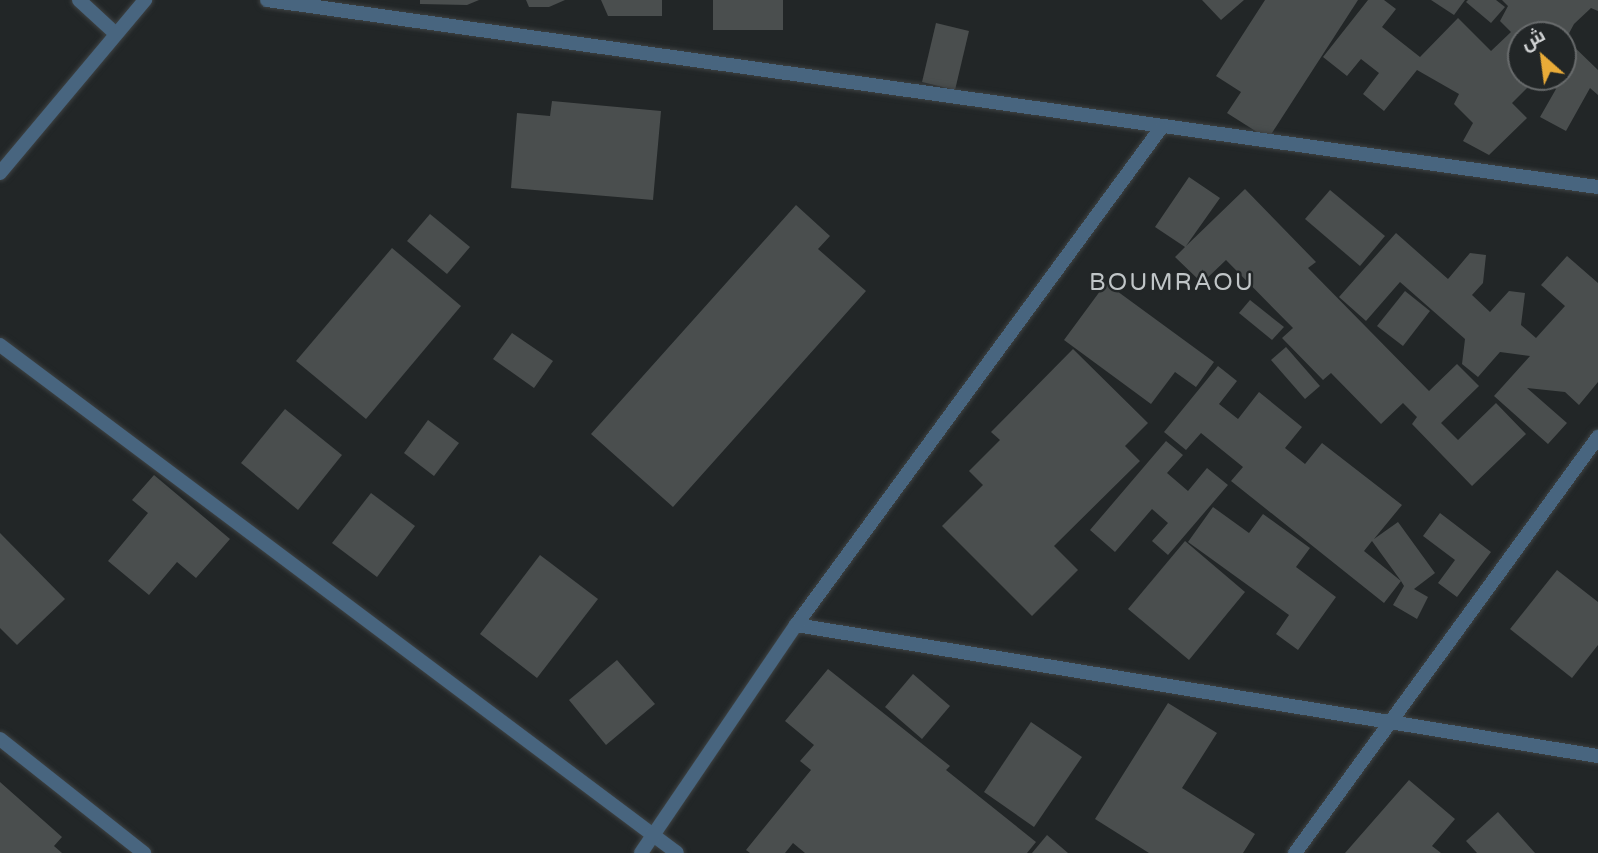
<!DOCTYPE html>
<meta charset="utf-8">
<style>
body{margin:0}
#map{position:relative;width:1598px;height:853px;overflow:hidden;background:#222627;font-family:"Varela Round",Cairo,sans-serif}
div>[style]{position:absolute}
.building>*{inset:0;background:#4a4e4e}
.roads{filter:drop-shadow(0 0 2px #3e4243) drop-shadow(0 0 2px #3e4243)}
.minor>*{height:14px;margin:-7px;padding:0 7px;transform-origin:7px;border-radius:7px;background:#48657f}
span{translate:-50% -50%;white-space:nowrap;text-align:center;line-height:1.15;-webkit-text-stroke:5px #222627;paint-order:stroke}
.quarter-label{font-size:24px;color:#c0c5c7;letter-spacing:2px}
.north{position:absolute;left:1507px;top:21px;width:70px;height:70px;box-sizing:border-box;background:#222627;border:2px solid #686b6c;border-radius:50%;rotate:332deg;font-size:19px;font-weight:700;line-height:28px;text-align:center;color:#d1d3d4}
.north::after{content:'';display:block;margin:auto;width:24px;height:32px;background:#e9ab38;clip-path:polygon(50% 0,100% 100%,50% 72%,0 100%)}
</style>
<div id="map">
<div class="building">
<i style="clip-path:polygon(420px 0,479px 0,467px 5px,420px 4px)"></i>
<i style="clip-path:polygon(526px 0,565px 0,549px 7px,529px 7px)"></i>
<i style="clip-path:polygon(601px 0,662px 0,662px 16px,608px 16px)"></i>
<i style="clip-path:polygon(713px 0,783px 0,783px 30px,713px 30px)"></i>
<i style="clip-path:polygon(1202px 0,1244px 0,1221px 20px)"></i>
<i style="clip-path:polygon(1265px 0,1358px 0,1268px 139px,1227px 113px,1241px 92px,1216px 76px)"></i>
<i style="clip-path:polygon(1368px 0,1384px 0,1396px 9px,1382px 27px,1420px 57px,1458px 18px,1491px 51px,1511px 32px,1500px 21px,1508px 6px,1502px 0,1598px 0,1598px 11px,1591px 8px,1574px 24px,1566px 39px,1598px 70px,1598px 95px,1590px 88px,1566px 131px,1540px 117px,1556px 89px,1544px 77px,1563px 77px,1563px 35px,1521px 35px,1521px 77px,1538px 77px,1512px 103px,1527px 118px,1489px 155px,1463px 141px,1473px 123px,1454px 104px,1459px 94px,1417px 70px,1384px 111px,1363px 94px,1379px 73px,1361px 59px,1347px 76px,1323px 57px)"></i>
<i style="clip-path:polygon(1431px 0,1465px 0,1454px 15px)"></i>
<i style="clip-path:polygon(1468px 0,1496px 0,1505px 7px,1491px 23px,1466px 2px)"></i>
<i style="clip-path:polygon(936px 23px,969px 31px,955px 90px,922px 82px)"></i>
<i style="clip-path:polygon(552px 101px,661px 111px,653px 200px,511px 188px,517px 113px,550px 116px)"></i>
<i style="clip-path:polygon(1189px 177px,1220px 198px,1186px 246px,1245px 189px,1316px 262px,1308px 268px,1429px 391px,1457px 364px,1479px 386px,1441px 423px,1458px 440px,1496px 403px,1526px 434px,1472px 486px,1412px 424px,1417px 417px,1403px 403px,1381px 424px,1331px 373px,1323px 380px,1282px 338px,1293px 328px,1226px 260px,1202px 283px,1175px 257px,1185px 247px,1155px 227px)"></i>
<i style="clip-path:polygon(1330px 190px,1385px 236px,1360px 266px,1305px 219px)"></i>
<i style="clip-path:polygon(796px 205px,830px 236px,818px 249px,866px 291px,673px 507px,591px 434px)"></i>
<i style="clip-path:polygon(430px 214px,470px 247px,447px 274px,407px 241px)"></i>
<i style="clip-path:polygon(1396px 233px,1448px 279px,1470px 253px,1486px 255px,1483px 283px,1472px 295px,1490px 312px,1509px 291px,1525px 293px,1521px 325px,1536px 338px,1565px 306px,1541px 285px,1567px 256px,1598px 283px,1598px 382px,1579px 405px,1565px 392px,1527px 388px,1567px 423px,1548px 444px,1494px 396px,1530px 356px,1500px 352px,1478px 377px,1462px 364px,1465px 339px,1400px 282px,1366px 321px,1339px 297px)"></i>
<i style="clip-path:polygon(392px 248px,461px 306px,366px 419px,296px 361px)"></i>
<i style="clip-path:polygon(1106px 283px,1214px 362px,1196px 387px,1175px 372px,1151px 404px,1064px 340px)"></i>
<i style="clip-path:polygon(1405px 291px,1430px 311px,1403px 346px,1377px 326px)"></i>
<i style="clip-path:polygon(1250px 300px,1284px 327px,1272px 340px,1239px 313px)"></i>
<i style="clip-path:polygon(512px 333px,553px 361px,534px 388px,493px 359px)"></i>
<i style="clip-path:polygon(1286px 347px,1320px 386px,1305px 399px,1271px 360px)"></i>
<i style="clip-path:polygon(1073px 349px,1148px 423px,1125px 446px,1140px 461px,1054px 546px,1078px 570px,1032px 616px,942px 526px,983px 485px,969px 471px,1000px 440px,991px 432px)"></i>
<i style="clip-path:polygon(evenodd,1218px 366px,1237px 381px,1219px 404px,1238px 419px,1259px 392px,1302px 427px,1285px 448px,1305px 464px,1322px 443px,1402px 505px,1374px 539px,1398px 522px,1435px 573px,1414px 589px,1428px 597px,1417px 619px,1393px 605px,1404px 586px,1401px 581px,1384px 603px,1231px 481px,1243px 467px,1201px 433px,1186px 450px,1164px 432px,1218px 366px,1372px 541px,1401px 581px,1364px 551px,1372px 541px)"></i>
<i style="clip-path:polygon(285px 409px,342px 455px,298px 510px,241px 463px)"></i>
<i style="clip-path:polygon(428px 420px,459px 443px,434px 476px,404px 453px)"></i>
<i style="clip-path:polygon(1166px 441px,1183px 455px,1167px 473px,1188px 491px,1207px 468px,1228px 485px,1168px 555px,1152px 541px,1168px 523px,1152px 509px,1115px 552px,1090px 530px)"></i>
<i style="clip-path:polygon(154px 475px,230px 539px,196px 578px,177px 562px,149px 595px,108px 561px,148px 513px,132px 500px)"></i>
<i style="clip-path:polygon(371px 493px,415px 526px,377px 577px,332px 543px)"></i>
<i style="clip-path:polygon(1213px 507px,1249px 533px,1263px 514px,1310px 548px,1296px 567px,1336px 597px,1298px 650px,1276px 634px,1289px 615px,1188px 542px)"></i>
<i style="clip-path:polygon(1440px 513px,1491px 552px,1457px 597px,1438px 583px,1455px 560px,1423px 536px)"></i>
<i style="clip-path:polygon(0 533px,65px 599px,17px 645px,0 628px)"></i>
<i style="clip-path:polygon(1185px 541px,1245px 592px,1189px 660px,1128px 609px)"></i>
<i style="clip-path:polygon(540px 555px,598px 599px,537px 678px,480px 634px)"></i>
<i style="clip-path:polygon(1557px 570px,1598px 602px,1598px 645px,1572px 678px,1510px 629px)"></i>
<i style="clip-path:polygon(617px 660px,655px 704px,606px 745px,569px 700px)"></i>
<i style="clip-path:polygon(828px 669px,950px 766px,946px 770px,1036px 842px,1027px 853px,805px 853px,793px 843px,785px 853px,750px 853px,746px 850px,811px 770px,800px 761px,814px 745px,785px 721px)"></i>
<i style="clip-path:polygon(913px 674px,950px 706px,922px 739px,885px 707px)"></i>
<i style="clip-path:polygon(1168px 703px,1217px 733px,1182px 788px,1255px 834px,1243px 853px,1149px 853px,1095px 819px)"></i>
<i style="clip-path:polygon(1031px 722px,1082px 757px,1034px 827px,984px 792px)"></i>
<i style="clip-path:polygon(1409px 780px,1455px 819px,1432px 846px,1441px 853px,1345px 853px)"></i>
<i style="clip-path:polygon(0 782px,62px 837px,54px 846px,62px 853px,0 853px)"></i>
<i style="clip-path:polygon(1498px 812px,1535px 853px,1477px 853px,1466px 841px)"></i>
<i style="clip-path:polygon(1047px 835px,1068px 853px,1032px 853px)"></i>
</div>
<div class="roads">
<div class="minor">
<i style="left:79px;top:0;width:50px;rotate:42.6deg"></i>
<i style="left:267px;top:0;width:1344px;rotate:8deg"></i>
<i style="left:0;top:173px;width:226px;rotate:-50deg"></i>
<i style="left:0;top:345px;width:846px;rotate:36.88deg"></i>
<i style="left:796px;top:625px;width:813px;rotate:9.28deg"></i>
<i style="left:0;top:739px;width:184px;rotate:38.4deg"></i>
<i style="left:641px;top:853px;width:276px;rotate:-55.8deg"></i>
<i style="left:796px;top:625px;width:617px;rotate:-53.71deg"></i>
<i style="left:1295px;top:853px;width:515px;rotate:-53.93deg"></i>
</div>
</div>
<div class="quarter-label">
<span style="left:1172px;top:283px">BOUMRAOU</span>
</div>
<div class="north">ش</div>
</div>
